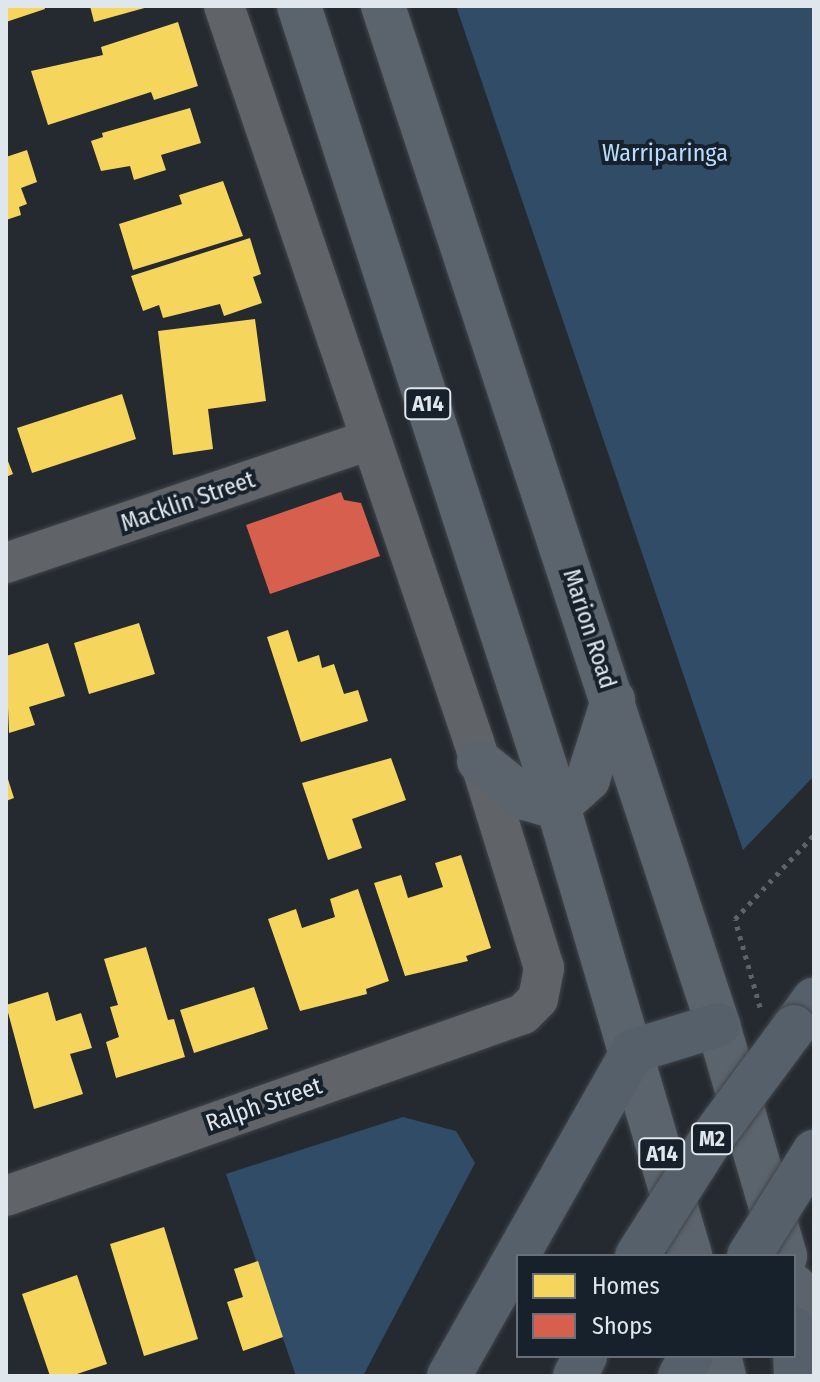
<!DOCTYPE html>
<style>
body{margin:0}
#map{position:relative;width:820px;height:1382px;overflow:hidden;background:#252a30;font-family:"Fira Sans Condensed",sans-serif}
div>[style]{position:absolute}
.green>*{inset:0;background:#304c67}
.homes>*{inset:0;background:#f6d55c}
.shops>*{inset:0;background:#d6604d}
.path>*{height:5px;margin-top:-2.5px;transform-origin:0;background:repeating-linear-gradient(90deg,#5f6367 0 4px,transparent 0 10px)}
.roads{filter:drop-shadow(0 0 2px #41454a) drop-shadow(0 0 2px #41454a)}
.street>*{height:40px;margin:-20px;padding:0 20px;transform-origin:20px;border-radius:20px;background:#606468}
.primary>*{height:44px;margin:-22px;padding:0 22px;transform-origin:22px;border-radius:22px;background:#5b646c}
.highway>*{height:44px;margin:-22px;padding:0 22px;transform-origin:22px;border-radius:22px;background:#55606b}
.bridges{filter:drop-shadow(0 0 2px #41454a) drop-shadow(0 0 2px #41454a)}
.highway-bridge>*{height:44px;margin:-22px;padding:0 22px;transform-origin:22px;border-radius:22px;background:#55606b}
span{translate:-50% -50%;white-space:nowrap;text-align:center;line-height:1.15;-webkit-text-stroke:8px #17212b;paint-order:stroke}
.shield-label span{padding:2px 6px;background:#17212b;border:2px solid;border-radius:6px;-webkit-text-stroke-width:0}
.shield-label{font-size:22px;color:#dfe6ec;font-weight:700}
.park-label{font-size:24px;color:#b9dbff}
.street-label{font-size:24px;color:#dfe6ec}
.frame{position:absolute;inset:0;border:8px solid #dfe6ec;pointer-events:none}
.legend{position:absolute;left:516px;top:1254px;width:280px;height:104px;box-sizing:border-box;background:#17212b;border:2px solid #677078;margin:0;padding:10px 14px;list-style:none;font-size:24px;color:#dfe6ec}
.legend li{display:flex;align-items:center;gap:16px;height:40px}
.legend b{width:40px;border:2px solid #677078}
</style>
<div id="map">
<div class="green">
<i style="clip-path:polygon(456px 6px,814px 6px,814px 776px,743px 850px)"></i>
<i style="clip-path:polygon(403px 1117px,456px 1131px,475px 1163px,363px 1376px,296px 1376px,226px 1174px)"></i>
</div>
<div class="homes">
<i style="clip-path:polygon(6px 6px,44px 6px,45px 9px,6px 22px)"></i>
<i style="clip-path:polygon(90px 6px,148px 6px,148px 7px,94px 22px)"></i>
<i style="clip-path:polygon(178px 22px,198px 86px,154px 100px,151px 92px,48px 125px,31px 71px,103px 55px,101px 47px)"></i>
<i style="clip-path:polygon(190px 108px,201px 143px,161px 155px,166px 170px,134px 180px,130px 166px,101px 171px,91px 141px,103px 137px,102px 133px)"></i>
<i style="clip-path:polygon(27px 150px,37px 182px,21px 188px,27px 204px,19px 207px,21px 215px,6px 220px,6px 157px)"></i>
<i style="clip-path:polygon(223px 181px,243px 236px,133px 270px,119px 224px,182px 204px,179px 195px)"></i>
<i style="clip-path:polygon(250px 238px,261px 274px,253px 277px,262px 303px,224px 316px,220px 304px,163px 318px,159px 305px,143px 311px,131px 276px)"></i>
<i style="clip-path:polygon(255px 319px,266px 401px,208px 409px,213px 449px,173px 455px,158px 331px)"></i>
<i style="clip-path:polygon(122px 394px,136px 439px,32px 473px,17px 428px)"></i>
<i style="clip-path:polygon(6px 456px,13px 474px,6px 477px)"></i>
<i style="clip-path:polygon(139px 623px,155px 674px,89px 694px,74px 643px)"></i>
<i style="clip-path:polygon(288px 630px,298px 662px,319px 655px,322px 668px,334px 664px,344px 694px,358px 690px,368px 721px,301px 742px,267px 637px)"></i>
<i style="clip-path:polygon(48px 643px,65px 696px,29px 707px,35px 725px,9px 733px,6px 656px)"></i>
<i style="clip-path:polygon(391px 758px,406px 800px,352px 819px,362px 848px,328px 860px,302px 783px)"></i>
<i style="clip-path:polygon(6px 773px,14px 798px,6px 801px)"></i>
<i style="clip-path:polygon(461px 855px,491px 948px,466px 956px,468px 961px,405px 976px,374px 883px,401px 875px,408px 898px,443px 887px,435px 863px)"></i>
<i style="clip-path:polygon(358px 889px,389px 981px,366px 989px,367px 994px,300px 1011px,268px 919px,296px 909px,302px 928px,335px 917px,330px 899px)"></i>
<i style="clip-path:polygon(146px 947px,168px 1020px,174px 1019px,185px 1057px,116px 1078px,106px 1042px,119px 1037px,110px 1007px,118px 1005px,104px 959px)"></i>
<i style="clip-path:polygon(254px 987px,268px 1029px,194px 1053px,180px 1010px)"></i>
<i style="clip-path:polygon(48px 992px,56px 1021px,81px 1013px,92px 1048px,70px 1054px,83px 1094px,34px 1109px,6px 1005px)"></i>
<i style="clip-path:polygon(164px 1227px,198px 1339px,144px 1356px,110px 1244px)"></i>
<i style="clip-path:polygon(258px 1261px,283px 1337px,243px 1351px,227px 1302px,243px 1297px,234px 1269px)"></i>
<i style="clip-path:polygon(77px 1275px,107px 1364px,71px 1376px,50px 1376px,22px 1294px)"></i>
</div>
<div class="shops">
<i style="clip-path:polygon(341px 492px,344px 500px,361px 503px,380px 556px,270px 594px,246px 525px)"></i>
</div>
<div class="path">
<i style="left:760px;top:1007px;width:91px;rotate:-105.9deg"></i>
<i style="left:735px;top:919px;width:115px;rotate:-46.8deg"></i>
</div>
<div class="roads">
<div class="street">
<i style="left:6px;top:563px;width:384px;rotate:-18.7deg"></i>
<i style="left:6px;top:1196px;width:548px;rotate:-19.39deg"></i>
<i style="left:523px;top:1014px;width:21px;rotate:-45deg"></i>
<i style="left:538px;top:999px;width:32px;rotate:-79deg"></i>
<i style="left:544px;top:968px;width:237px;rotate:-107.2deg"></i>
<i style="left:474px;top:742px;width:777px;rotate:-108.76deg"></i>
</div>
<div class="primary">
<i style="left:299px;top:6px;width:838px;rotate:72.06deg"></i>
<i style="left:557px;top:803px;width:472px;rotate:73.6deg"></i>
<i style="left:383px;top:6px;width:1073px;rotate:71.8deg"></i>
<i style="left:718px;top:1025px;width:241px;rotate:73.8deg"></i>
<i style="left:479px;top:761px;width:59px;rotate:38.8deg"></i>
<i style="left:525px;top:798px;width:18px;rotate:16deg"></i>
<i style="left:542px;top:803px;width:23px;rotate:-7deg"></i>
<i style="left:565px;top:800px;width:31px;rotate:-42deg"></i>
<i style="left:588px;top:779px;width:83px;rotate:-72.4deg"></i>
<i style="left:794px;top:1286px;width:72px;rotate:73.8deg"></i>
<i style="left:719px;top:1356px;width:21px;rotate:76deg"></i>
</div>
<div class="highway">
<i style="left:794px;top:1027px;width:34px;rotate:-54deg"></i>
<i style="left:794px;top:1329px;width:47px;rotate:87.6deg"></i>
<i style="left:449px;top:1376px;width:373px;rotate:-60.5deg"></i>
<i style="left:633px;top:1051px;width:89px;rotate:-17deg"></i>
<i style="left:575px;top:1376px;width:22px;rotate:-63deg"></i>
<i style="left:680px;top:1376px;width:23px;rotate:-61deg"></i>
</div>
</div>
<div class="bridges">
<div class="highway-bridge">
<i style="left:637px;top:1256px;width:140px;rotate:-57.6deg"></i>
<i style="left:712px;top:1138px;width:138px;rotate:-53.5deg"></i>
<i style="left:749px;top:1256px;width:123px;rotate:-58deg"></i>
</div>
</div>
<div class="shield-label">
<span style="left:428px;top:404px">A14</span>
<span style="left:712px;top:1139px">M2</span>
<span style="left:662px;top:1154px">A14</span>
</div>
<div class="park-label">
<span style="left:665px;top:154px">Warriparinga</span>
</div>
<div class="street-label">
<span style="left:188px;top:502px;rotate:-19deg">Macklin Street</span>
<span style="left:589px;top:629px;rotate:72deg">Marion Road</span>
<span style="left:264px;top:1105px;rotate:-19deg">Ralph Street</span>
</div>
<div class="frame"></div>
<ul class="legend">
<li><b style="height:22px;background:#f6d55c"></b>Homes</li>
<li><b style="height:22px;background:#d6604d"></b>Shops</li>
</ul>
</div>
